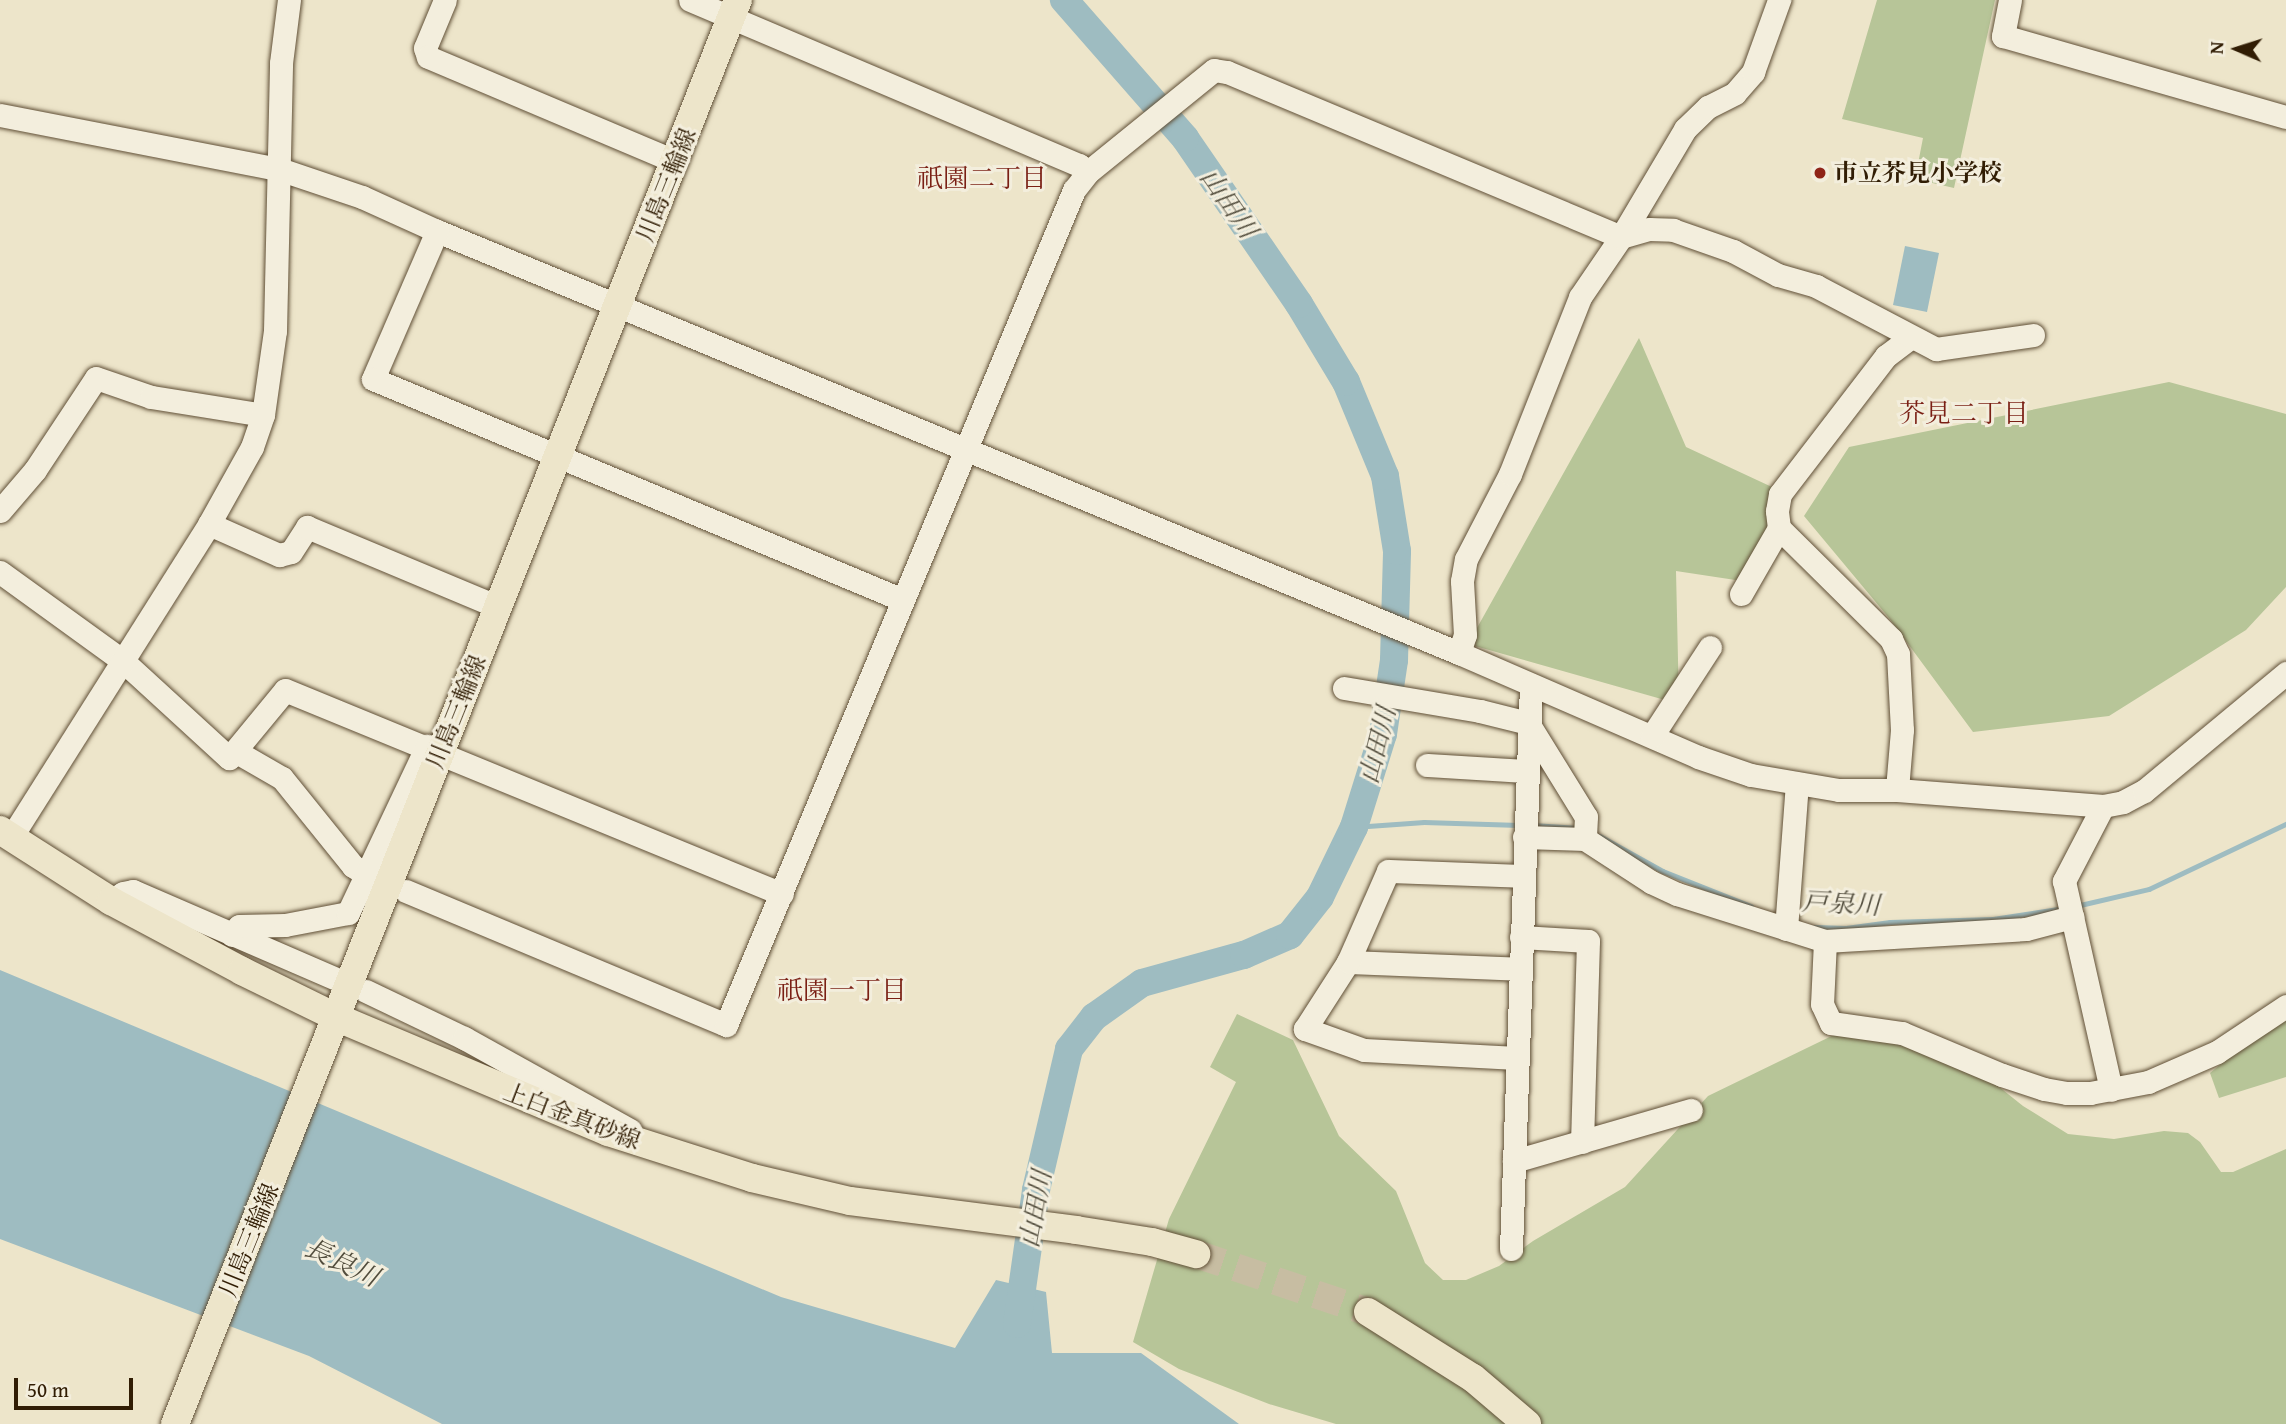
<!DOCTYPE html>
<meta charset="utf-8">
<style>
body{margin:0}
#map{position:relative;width:2286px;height:1424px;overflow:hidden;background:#ede5ca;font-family:"Gentium Book Plus","Noto Serif JP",serif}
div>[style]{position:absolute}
.green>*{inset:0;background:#b7c598}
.water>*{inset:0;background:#9ebcc1}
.stream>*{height:4.5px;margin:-2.25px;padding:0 2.25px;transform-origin:2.25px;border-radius:2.25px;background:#9ebcc1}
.river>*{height:28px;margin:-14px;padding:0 14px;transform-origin:14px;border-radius:14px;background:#9ebcc1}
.major-tunnel>*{height:28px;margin-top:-14px;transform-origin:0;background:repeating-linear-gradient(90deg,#c7bda2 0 28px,transparent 0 42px)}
.roads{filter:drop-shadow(0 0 2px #604f36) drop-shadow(0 0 2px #604f36)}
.minor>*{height:23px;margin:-11.5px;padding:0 11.5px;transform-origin:11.5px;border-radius:11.5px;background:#f3eedd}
.major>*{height:28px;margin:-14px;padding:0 14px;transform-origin:14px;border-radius:14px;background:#ede5ca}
.dots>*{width:19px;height:19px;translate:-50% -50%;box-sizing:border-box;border:4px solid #f3eedd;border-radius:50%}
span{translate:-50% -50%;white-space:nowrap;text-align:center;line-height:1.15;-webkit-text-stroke:6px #f3eedd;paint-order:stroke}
.poi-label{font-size:24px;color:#311d04;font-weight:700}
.left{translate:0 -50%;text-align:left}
.street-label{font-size:24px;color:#311d04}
.neighbourhood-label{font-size:26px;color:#7a1f14}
.water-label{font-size:26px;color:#524d3d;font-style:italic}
.north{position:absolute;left:2202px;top:14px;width:70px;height:70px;-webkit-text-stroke:5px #f3eedd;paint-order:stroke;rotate:273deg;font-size:19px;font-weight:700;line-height:28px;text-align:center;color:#311d04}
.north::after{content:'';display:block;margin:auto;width:24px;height:32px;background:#311d04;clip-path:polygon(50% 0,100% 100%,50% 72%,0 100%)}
.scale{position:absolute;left:14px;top:1378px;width:119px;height:32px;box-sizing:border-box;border:4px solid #311d04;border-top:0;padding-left:9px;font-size:21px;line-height:24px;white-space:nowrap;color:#311d04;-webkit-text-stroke:5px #f3eedd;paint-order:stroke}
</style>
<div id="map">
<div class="green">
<i style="clip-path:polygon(1877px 0,1995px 0,1954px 188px,1915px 179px,1923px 138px,1842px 119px)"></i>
<i style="clip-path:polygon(1639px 338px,1686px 447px,1787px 494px,1742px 581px,1676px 571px,1679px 704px,1468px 644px)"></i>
<i style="clip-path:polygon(2169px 382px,2286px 414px,2286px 587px,2246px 630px,2109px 716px,1973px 732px,1889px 618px,1804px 516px,1849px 447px)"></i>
<i style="clip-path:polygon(2286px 1011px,2286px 1077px,2219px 1098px,2210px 1073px)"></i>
<i style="clip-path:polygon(1237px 1014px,1293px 1040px,1339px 1136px,1396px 1191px,1425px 1263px,1443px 1280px,1466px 1280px,1499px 1266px,1533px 1241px,1625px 1187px,1708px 1096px,1844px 1030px,1904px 1032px,1973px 1066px,2023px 1106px,2068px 1134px,2114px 1139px,2164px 1131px,2188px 1133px,2200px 1142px,2221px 1172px,2233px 1172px,2286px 1149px,2286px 1424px,1336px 1424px,1269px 1404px,1179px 1369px,1133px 1342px,1169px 1219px,1236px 1082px,1210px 1067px)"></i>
</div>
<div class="water">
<i style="clip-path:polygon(1905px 246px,1939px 253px,1927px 312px,1893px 305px)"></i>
<i style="clip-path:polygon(0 970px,781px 1297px,955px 1348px,996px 1280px,1046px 1292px,1052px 1353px,1141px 1353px,1239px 1424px,442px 1424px,309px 1356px,0 1239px)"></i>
</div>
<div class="stream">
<i style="left:1532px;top:825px;width:47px;rotate:3.7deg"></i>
<i style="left:1354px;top:827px;width:70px;rotate:-4.1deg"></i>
<i style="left:1424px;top:822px;width:95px;rotate:1.8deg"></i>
<i style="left:1600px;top:836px;width:72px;rotate:29.1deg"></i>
<i style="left:1663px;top:871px;width:95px;rotate:21.7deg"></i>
<i style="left:2076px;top:906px;width:75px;rotate:-13.1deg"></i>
<i style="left:2149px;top:889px;width:152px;rotate:-25.4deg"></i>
<i style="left:1815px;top:927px;width:31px;rotate:2deg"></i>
<i style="left:1846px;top:928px;width:44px;rotate:-7.8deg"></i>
<i style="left:1890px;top:922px;width:103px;rotate:-1.7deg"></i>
<i style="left:1993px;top:919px;width:72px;rotate:-8.8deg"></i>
</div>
<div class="river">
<i style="left:1017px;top:1324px;width:135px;rotate:-81.9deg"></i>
<i style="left:1036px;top:1190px;width:145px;rotate:-76.8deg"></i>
<i style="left:1069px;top:1049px;width:41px;rotate:-52deg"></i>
<i style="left:1094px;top:1017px;width:59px;rotate:-35.3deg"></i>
<i style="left:1142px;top:983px;width:106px;rotate:-15.4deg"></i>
<i style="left:1244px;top:955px;width:50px;rotate:-23.5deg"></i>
<i style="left:1290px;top:935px;width:48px;rotate:-51.7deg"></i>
<i style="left:1320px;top:897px;width:78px;rotate:-64.1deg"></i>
<i style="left:1354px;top:827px;width:97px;rotate:-72.7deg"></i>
<i style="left:1383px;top:734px;width:75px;rotate:-81.5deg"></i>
<i style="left:1394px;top:660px;width:109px;rotate:-88.4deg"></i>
<i style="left:1397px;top:551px;width:76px;rotate:-99.1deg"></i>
<i style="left:1385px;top:476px;width:102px;rotate:-112.5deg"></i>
<i style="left:1346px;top:382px;width:91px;rotate:-121.1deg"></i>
<i style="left:1299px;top:304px;width:201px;rotate:-124.5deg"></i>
<i style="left:1185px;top:138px;width:184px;rotate:-131.2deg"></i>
</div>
<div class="major-tunnel">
<i style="left:1196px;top:1254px;width:182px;rotate:18.6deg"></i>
</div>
<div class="roads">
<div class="minor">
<i style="left:445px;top:0;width:52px;rotate:112.6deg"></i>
<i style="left:425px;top:48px;width:9px;rotate:72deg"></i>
<i style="left:428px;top:57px;width:269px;rotate:22.9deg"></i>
<i style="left:690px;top:0;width:423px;rotate:23deg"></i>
<i style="left:1079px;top:165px;width:11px;rotate:38deg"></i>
<i style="left:2010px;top:0;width:37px;rotate:101deg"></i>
<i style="left:2003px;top:36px;width:294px;rotate:16deg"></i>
<i style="left:0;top:115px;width:284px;rotate:11deg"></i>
<i style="left:279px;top:169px;width:88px;rotate:18.6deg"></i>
<i style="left:362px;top:197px;width:82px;rotate:24.4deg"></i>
<i style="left:437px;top:231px;width:1106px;rotate:22.44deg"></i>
<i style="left:1459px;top:653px;width:261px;rotate:23.5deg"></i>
<i style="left:1698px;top:757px;width:56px;rotate:18.8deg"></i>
<i style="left:1751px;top:775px;width:89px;rotate:9.7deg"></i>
<i style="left:1839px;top:790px;width:58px"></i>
<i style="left:1897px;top:790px;width:207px;rotate:4.4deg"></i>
<i style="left:2103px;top:806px;width:20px;rotate:-11deg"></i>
<i style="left:2123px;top:802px;width:24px;rotate:-28deg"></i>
<i style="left:2144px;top:791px;width:185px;rotate:-39.7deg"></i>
<i style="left:437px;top:231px;width:161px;rotate:113.4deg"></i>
<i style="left:373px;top:379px;width:574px;rotate:22.64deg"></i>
<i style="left:0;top:511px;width:54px;rotate:-49.5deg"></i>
<i style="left:35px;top:470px;width:110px;rotate:-56.5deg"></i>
<i style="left:96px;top:378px;width:58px;rotate:19.1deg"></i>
<i style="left:151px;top:397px;width:113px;rotate:9.1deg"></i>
<i style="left:209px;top:524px;width:77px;rotate:23.9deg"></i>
<i style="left:279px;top:555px;width:12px;rotate:-14deg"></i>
<i style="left:291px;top:552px;width:30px;rotate:-57deg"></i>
<i style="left:307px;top:527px;width:207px;rotate:22.7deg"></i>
<i style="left:1779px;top:528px;width:158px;rotate:44.7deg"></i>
<i style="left:1891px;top:639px;width:17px;rotate:65deg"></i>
<i style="left:1898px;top:654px;width:76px;rotate:87deg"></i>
<i style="left:1902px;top:730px;width:60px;rotate:94.8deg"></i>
<i style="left:0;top:572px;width:152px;rotate:35.9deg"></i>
<i style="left:123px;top:661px;width:144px;rotate:42.5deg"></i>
<i style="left:229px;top:758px;width:88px;rotate:-50.5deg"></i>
<i style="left:285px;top:690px;width:537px;rotate:22.32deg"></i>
<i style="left:1741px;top:594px;width:76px;rotate:-60.1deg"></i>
<i style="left:1779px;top:528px;width:17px;rotate:-97deg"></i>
<i style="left:1777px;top:511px;width:17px;rotate:-80deg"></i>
<i style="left:1780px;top:494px;width:174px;rotate:-52.5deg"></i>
<i style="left:1886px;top:356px;width:31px;rotate:-37deg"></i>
<i style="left:1459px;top:653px;width:19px;rotate:-72deg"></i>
<i style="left:1465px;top:635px;width:54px;rotate:-93.2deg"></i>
<i style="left:1462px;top:581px;width:22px;rotate:-80deg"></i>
<i style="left:1466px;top:559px;width:96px;rotate:-62.6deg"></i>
<i style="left:1510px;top:474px;width:190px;rotate:-68.4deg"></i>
<i style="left:1580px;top:297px;width:73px;rotate:-55.7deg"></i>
<i style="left:1621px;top:237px;width:126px;rotate:-59.3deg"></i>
<i style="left:1685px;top:129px;width:32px;rotate:-44deg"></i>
<i style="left:1708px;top:107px;width:30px;rotate:-27deg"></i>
<i style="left:1735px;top:93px;width:28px;rotate:-49deg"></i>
<i style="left:1753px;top:72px;width:77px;rotate:-70.1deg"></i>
<i style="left:1344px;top:688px;width:138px;rotate:9.6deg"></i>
<i style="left:1480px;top:711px;width:49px;rotate:14deg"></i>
<i style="left:1528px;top:723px;width:110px;rotate:58.3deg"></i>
<i style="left:1586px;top:817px;width:22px;rotate:93deg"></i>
<i style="left:1652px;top:736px;width:106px;rotate:-56.9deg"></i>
<i style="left:235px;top:751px;width:54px;rotate:29.9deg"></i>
<i style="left:282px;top:778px;width:113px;rotate:51.1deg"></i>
<i style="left:353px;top:866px;width:22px;rotate:34deg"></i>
<i style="left:1427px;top:765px;width:99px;rotate:3.5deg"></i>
<i style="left:2103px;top:806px;width:85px;rotate:117.5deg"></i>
<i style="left:2064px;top:881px;width:214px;rotate:77.3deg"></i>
<i style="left:12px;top:836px;width:369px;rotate:-57.7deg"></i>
<i style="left:209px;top:524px;width:88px;rotate:-60.8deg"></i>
<i style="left:252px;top:447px;width:34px;rotate:-71deg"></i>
<i style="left:263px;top:415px;width:85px;rotate:-81.9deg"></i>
<i style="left:275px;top:331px;width:268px;rotate:-88.7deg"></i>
<i style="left:281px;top:63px;width:64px;rotate:-82.8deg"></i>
<i style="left:1524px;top:837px;width:61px;rotate:1.9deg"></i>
<i style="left:1585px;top:839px;width:79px;rotate:33.1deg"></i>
<i style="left:1651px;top:882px;width:29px;rotate:25deg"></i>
<i style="left:1677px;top:894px;width:155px;rotate:17.6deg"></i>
<i style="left:1825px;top:941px;width:201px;rotate:-3.4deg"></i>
<i style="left:2026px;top:929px;width:48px;rotate:-14.6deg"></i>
<i style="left:406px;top:891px;width:347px;rotate:22.7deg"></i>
<i style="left:726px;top:1025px;width:905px;rotate:-67.38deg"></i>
<i style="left:1074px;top:190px;width:23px;rotate:-52deg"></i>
<i style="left:1088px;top:172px;width:162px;rotate:-39deg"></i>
<i style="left:1214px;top:70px;width:13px;rotate:9deg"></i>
<i style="left:1227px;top:72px;width:427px;rotate:22.7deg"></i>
<i style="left:1621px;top:237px;width:29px;rotate:-16deg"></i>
<i style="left:1649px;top:229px;width:24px;rotate:2deg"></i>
<i style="left:1673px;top:230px;width:64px;rotate:19.3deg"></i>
<i style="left:1733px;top:251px;width:51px;rotate:28.1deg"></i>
<i style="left:1778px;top:275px;width:40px;rotate:16deg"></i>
<i style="left:1816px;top:286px;width:136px;rotate:27.7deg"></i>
<i style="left:1936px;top:349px;width:98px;rotate:-8.2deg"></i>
<i style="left:111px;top:901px;width:14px;rotate:-34deg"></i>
<i style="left:123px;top:893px;width:10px;rotate:-11deg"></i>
<i style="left:133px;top:891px;width:219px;rotate:23.4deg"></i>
<i style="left:1786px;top:929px;width:146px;rotate:-85.7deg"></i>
<i style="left:232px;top:935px;width:11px;rotate:-52deg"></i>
<i style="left:239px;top:926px;width:46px;rotate:-1.2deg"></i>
<i style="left:285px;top:925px;width:64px;rotate:-10.8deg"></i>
<i style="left:348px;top:913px;width:185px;rotate:-64.7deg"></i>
<i style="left:1521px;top:937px;width:67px;rotate:3.4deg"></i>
<i style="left:1588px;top:941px;width:201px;rotate:91.7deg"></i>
<i style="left:1825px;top:941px;width:63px;rotate:92.7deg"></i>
<i style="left:1822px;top:1004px;width:21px;rotate:65deg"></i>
<i style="left:1831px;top:1023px;width:72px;rotate:8deg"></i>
<i style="left:1902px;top:1033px;width:108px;rotate:22.8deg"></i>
<i style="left:2002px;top:1075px;width:44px;rotate:18.4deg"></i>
<i style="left:2044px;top:1089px;width:23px;rotate:10deg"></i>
<i style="left:2067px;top:1093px;width:23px"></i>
<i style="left:2090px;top:1093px;width:59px;rotate:-10.7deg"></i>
<i style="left:2148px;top:1082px;width:75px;rotate:-23.5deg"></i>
<i style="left:2217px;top:1052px;width:83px;rotate:-33.7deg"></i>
<i style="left:1348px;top:962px;width:172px;rotate:2.3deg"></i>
<i style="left:366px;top:991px;width:109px;rotate:25.6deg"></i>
<i style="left:464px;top:1038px;width:190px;rotate:29deg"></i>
<i style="left:1517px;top:1058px;width:153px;rotate:-177deg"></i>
<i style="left:1364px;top:1050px;width:63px;rotate:-160.4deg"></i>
<i style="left:1305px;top:1029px;width:80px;rotate:-57.3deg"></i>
<i style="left:1348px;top:962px;width:99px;rotate:-66.3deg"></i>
<i style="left:1388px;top:871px;width:135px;rotate:2.1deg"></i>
<i style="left:1514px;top:1161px;width:184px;rotate:-16.1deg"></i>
<i style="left:1511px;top:1249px;width:564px;rotate:-87.97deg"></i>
</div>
<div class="major">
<i style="left:0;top:830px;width:132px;rotate:32.6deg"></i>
<i style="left:111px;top:901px;width:149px;rotate:28.1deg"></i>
<i style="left:242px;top:971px;width:107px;rotate:26.1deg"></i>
<i style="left:338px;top:1018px;width:293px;rotate:22.9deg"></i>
<i style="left:608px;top:1132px;width:151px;rotate:17.7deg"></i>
<i style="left:752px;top:1178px;width:101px;rotate:13.2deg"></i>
<i style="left:850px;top:1201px;width:228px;rotate:7.3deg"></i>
<i style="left:1076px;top:1230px;width:77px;rotate:9deg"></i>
<i style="left:1152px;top:1242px;width:46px;rotate:15.3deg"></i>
<i style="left:1368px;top:1312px;width:124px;rotate:32.2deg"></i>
<i style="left:1473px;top:1378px;width:71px;rotate:40.4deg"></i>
<i style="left:175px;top:1424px;width:1531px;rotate:-68.43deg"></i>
</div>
</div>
<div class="dots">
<i style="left:1820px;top:173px;background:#8f2418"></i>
</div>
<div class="poi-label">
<span class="left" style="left:1834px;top:173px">市立芥見小学校</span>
</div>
<div class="street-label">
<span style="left:666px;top:185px;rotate:-68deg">川島三輪線</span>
<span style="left:456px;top:712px;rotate:-68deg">川島三輪線</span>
<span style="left:572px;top:1116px;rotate:21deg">上白金真砂線</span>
<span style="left:249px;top:1240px;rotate:-68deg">川島三輪線</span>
</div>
<div class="neighbourhood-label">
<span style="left:982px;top:178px">祇園二丁目</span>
<span style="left:1964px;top:413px">芥見二丁目</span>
<span style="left:842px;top:990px">祇園一丁目</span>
</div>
<div class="water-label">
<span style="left:1229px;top:203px;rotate:55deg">山田川</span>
<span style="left:1377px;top:745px;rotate:-76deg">山田川</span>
<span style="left:1841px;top:903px;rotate:3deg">戸泉川</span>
<span style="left:1035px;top:1209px;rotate:-80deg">山田川</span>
<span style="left:342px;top:1262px;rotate:25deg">長良川</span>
</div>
<div class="north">N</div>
<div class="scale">50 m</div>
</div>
